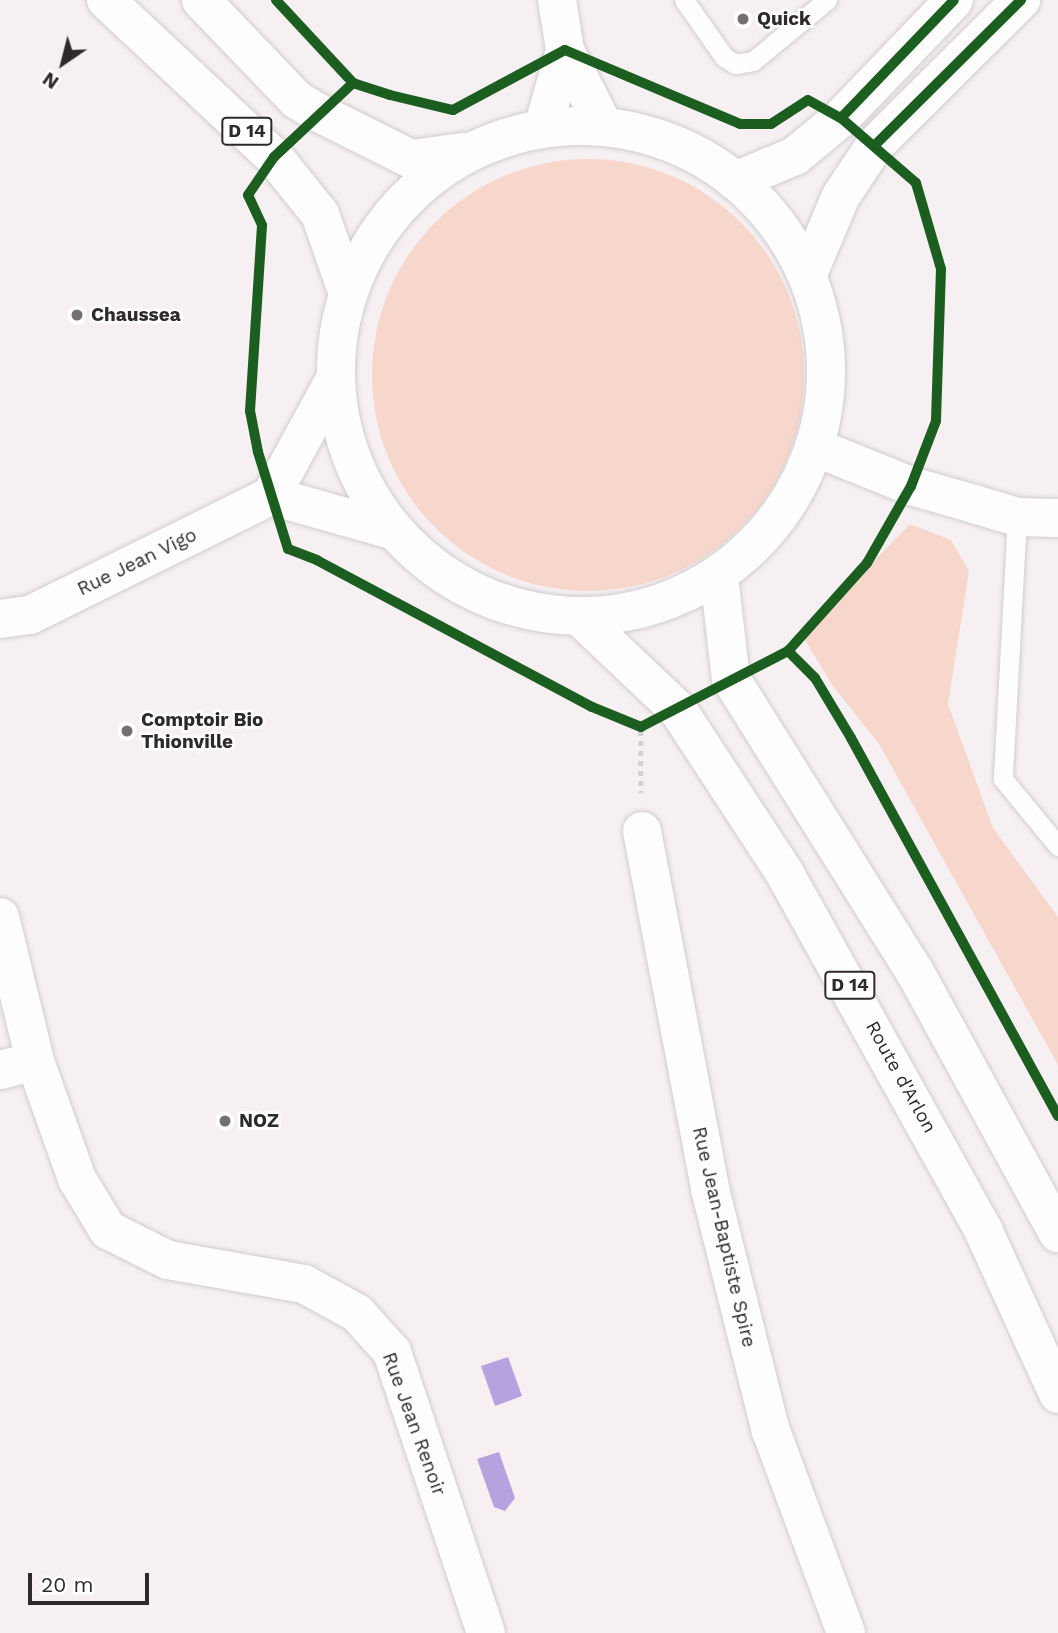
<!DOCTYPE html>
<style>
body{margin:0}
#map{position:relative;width:1058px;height:1633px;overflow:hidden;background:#f6f0f3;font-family:"Work Sans",sans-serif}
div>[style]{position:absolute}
.green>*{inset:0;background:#f7d7cc}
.round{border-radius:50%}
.water>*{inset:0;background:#b4a3df}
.path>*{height:4.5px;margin-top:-2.25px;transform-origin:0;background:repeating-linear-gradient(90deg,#d3d1d1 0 5px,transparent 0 10px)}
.roads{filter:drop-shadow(0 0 2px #d1ccce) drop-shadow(0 0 2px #d1ccce)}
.lane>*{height:19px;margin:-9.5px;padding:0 9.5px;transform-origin:9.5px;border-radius:9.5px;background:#fefdfd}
.street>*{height:38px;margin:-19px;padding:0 19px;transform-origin:19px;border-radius:19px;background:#fefdfd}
.secondary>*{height:38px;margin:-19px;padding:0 19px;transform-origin:19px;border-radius:19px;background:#fefdfd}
.primary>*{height:38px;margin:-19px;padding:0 19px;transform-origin:19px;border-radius:19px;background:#fefdfd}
.primary>.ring{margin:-19px;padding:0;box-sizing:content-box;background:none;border:38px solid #fefdfd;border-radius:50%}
.cycleway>*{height:10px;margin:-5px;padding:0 5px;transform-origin:5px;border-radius:5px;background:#1b5e20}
.dots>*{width:19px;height:19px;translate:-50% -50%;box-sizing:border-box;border:4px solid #fff;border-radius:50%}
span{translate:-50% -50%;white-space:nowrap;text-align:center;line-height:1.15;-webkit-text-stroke:5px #fff;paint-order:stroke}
.shield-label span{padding:2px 5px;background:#fff;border:2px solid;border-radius:5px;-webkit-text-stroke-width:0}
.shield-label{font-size:18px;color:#2e292b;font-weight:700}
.poi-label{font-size:19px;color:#2e292b;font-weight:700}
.left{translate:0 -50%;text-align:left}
.street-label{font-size:19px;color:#2e292b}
.north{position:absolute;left:28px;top:28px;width:70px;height:70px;-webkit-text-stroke:5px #fff;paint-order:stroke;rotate:215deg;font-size:19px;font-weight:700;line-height:28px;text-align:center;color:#2e292b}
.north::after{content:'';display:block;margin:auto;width:24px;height:32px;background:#2e292b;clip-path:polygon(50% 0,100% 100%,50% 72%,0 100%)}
.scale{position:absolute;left:28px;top:1573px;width:121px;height:32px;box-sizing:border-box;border:4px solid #2e292b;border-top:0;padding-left:9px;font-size:21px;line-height:24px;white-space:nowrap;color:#2e292b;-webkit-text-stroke:5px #fff;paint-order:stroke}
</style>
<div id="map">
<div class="green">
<i class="round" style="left:372px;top:159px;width:432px;height:432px"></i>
<i style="clip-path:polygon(910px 524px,951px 540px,969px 571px,948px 704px,993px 828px,1058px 917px,1058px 1065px,879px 744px,833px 686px,802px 635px)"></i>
</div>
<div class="water">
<i style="clip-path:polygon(508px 1357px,522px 1396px,495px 1406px,481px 1366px)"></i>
<i style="clip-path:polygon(499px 1452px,515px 1498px,505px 1511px,494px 1507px,477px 1459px)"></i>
</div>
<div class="path">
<i style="left:641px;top:731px;width:62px;rotate:90deg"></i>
</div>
<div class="roads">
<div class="lane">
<i style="left:684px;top:0;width:70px;rotate:54.9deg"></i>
<i style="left:724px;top:57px;width:13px;rotate:32deg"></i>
<i style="left:735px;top:64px;width:18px;rotate:-9deg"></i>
<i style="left:753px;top:61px;width:96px;rotate:-39.5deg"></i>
<i style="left:1017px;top:517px;width:262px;rotate:93.1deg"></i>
<i style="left:1003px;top:779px;width:87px;rotate:50.6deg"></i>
</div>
<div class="street">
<i style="left:557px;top:0;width:51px;rotate:80.9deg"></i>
<i style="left:565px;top:50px;width:84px;rotate:63.1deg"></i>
<i style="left:543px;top:128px;width:81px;rotate:-74.2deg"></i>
<i style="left:817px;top:448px;width:101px;rotate:22deg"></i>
<i style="left:911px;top:486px;width:66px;rotate:15.9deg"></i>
<i style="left:974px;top:504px;width:45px;rotate:16.8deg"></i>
<i style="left:1017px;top:517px;width:41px;rotate:1.4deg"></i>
<i style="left:271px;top:496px;width:129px;rotate:15.8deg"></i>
<i style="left:0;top:619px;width:30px;rotate:-8deg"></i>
<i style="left:30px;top:615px;width:269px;rotate:-26.3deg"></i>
<i style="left:271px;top:496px;width:131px;rotate:-61.3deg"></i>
<i style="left:642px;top:831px;width:364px;rotate:79.2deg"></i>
<i style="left:710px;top:1189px;width:250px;rotate:75.9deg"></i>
<i style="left:771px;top:1431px;width:215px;rotate:69.6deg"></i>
<i style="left:0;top:917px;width:148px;rotate:76.3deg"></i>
<i style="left:35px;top:1061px;width:125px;rotate:70.4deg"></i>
<i style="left:77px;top:1179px;width:60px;rotate:58.7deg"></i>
<i style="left:108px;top:1230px;width:67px;rotate:26.6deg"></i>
<i style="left:168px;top:1260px;width:138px;rotate:10deg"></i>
<i style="left:304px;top:1284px;width:60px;rotate:28.7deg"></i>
<i style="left:357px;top:1313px;width:52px;rotate:48.1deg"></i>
<i style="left:392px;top:1352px;width:296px;rotate:71.5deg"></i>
<i style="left:0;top:1070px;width:36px;rotate:-14deg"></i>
</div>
<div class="secondary">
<i style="left:735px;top:181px;width:65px;rotate:-22.6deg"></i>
<i style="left:795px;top:156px;width:60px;rotate:-39.6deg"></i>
<i style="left:841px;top:118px;width:163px;rotate:-46.2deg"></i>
<i style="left:808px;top:274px;width:85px;rotate:-67.1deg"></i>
<i style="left:841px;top:196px;width:61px;rotate:-56.3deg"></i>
<i style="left:875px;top:145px;width:206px;rotate:-44.8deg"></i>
</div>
<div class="primary">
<i style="left:106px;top:0;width:230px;rotate:43.1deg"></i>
<i style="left:274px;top:157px;width:73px;rotate:51.1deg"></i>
<i style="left:320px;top:214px;width:82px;rotate:70.7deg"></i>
<i style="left:201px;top:0;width:139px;rotate:46.2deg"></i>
<i style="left:297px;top:100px;width:23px;rotate:31deg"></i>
<i style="left:317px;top:112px;width:105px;rotate:26.6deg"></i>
<i style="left:411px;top:159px;width:52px;rotate:-7.7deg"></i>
<i class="ring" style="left:336px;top:126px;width:452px;height:452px"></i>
<i style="left:719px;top:576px;width:104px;rotate:83.4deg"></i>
<i style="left:731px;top:679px;width:346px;rotate:57.9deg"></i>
<i style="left:915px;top:972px;width:298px;rotate:61.3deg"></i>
<i style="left:581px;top:618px;width:134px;rotate:43.5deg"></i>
<i style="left:678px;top:710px;width:194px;rotate:56.8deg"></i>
<i style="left:784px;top:872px;width:412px;rotate:60.9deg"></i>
<i style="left:984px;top:1232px;width:178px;rotate:65.4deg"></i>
</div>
</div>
<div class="cycleway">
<i style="left:276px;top:0;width:113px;rotate:47.1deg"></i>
<i style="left:353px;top:83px;width:39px;rotate:18deg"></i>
<i style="left:390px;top:95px;width:65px;rotate:13.4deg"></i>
<i style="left:453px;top:110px;width:127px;rotate:-28.2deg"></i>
<i style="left:565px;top:50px;width:190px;rotate:22.9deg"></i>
<i style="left:740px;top:124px;width:31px"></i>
<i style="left:771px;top:124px;width:44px;rotate:-33deg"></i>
<i style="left:808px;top:100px;width:38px;rotate:29deg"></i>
<i style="left:841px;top:118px;width:99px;rotate:40.9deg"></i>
<i style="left:916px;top:183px;width:90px;rotate:73.8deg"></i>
<i style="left:941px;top:269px;width:152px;rotate:91.9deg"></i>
<i style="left:936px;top:421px;width:70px;rotate:111deg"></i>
<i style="left:911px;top:486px;width:89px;rotate:119.7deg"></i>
<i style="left:867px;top:563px;width:118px;rotate:131.9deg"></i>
<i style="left:788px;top:651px;width:165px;rotate:152.7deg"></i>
<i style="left:641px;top:727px;width:53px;rotate:-157.8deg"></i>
<i style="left:592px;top:707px;width:312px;rotate:-151.9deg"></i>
<i style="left:317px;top:560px;width:31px;rotate:-159deg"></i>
<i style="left:288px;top:549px;width:102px;rotate:-107.2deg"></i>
<i style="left:258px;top:452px;width:42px;rotate:-101deg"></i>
<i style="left:250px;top:411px;width:186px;rotate:-86.3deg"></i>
<i style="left:262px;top:225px;width:33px;rotate:-115deg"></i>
<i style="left:248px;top:195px;width:46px;rotate:-55.6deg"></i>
<i style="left:274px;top:157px;width:108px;rotate:-43.1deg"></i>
<i style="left:841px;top:118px;width:163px;rotate:-46.2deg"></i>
<i style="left:875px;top:145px;width:206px;rotate:-44.8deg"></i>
<i style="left:788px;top:651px;width:38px;rotate:45deg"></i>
<i style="left:815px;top:678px;width:70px;rotate:59deg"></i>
<i style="left:851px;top:738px;width:431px;rotate:61.3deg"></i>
</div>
<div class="dots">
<i style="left:743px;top:19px;background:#746f71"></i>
<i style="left:77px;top:315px;background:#746f71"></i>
<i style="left:127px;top:731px;background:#746f71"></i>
<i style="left:225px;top:1121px;background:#746f71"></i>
</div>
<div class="shield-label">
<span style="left:247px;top:131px">D 14</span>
<span style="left:850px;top:985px">D 14</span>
</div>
<div class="poi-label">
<span class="left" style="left:757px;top:19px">Quick</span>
<span class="left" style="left:91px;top:315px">Chaussea</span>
<span class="left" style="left:141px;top:731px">Comptoir Bio<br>Thionville</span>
<span class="left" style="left:239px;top:1121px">NOZ</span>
</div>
<div class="street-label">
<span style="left:137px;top:562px;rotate:-26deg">Rue Jean Vigo</span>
<span style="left:901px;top:1077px;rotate:61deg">Route d'Arlon</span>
<span style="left:724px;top:1237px;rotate:77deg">Rue Jean-Baptiste Spire</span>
<span style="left:414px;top:1424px;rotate:70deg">Rue Jean Renoir</span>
</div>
<div class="north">N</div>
<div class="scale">20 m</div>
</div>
